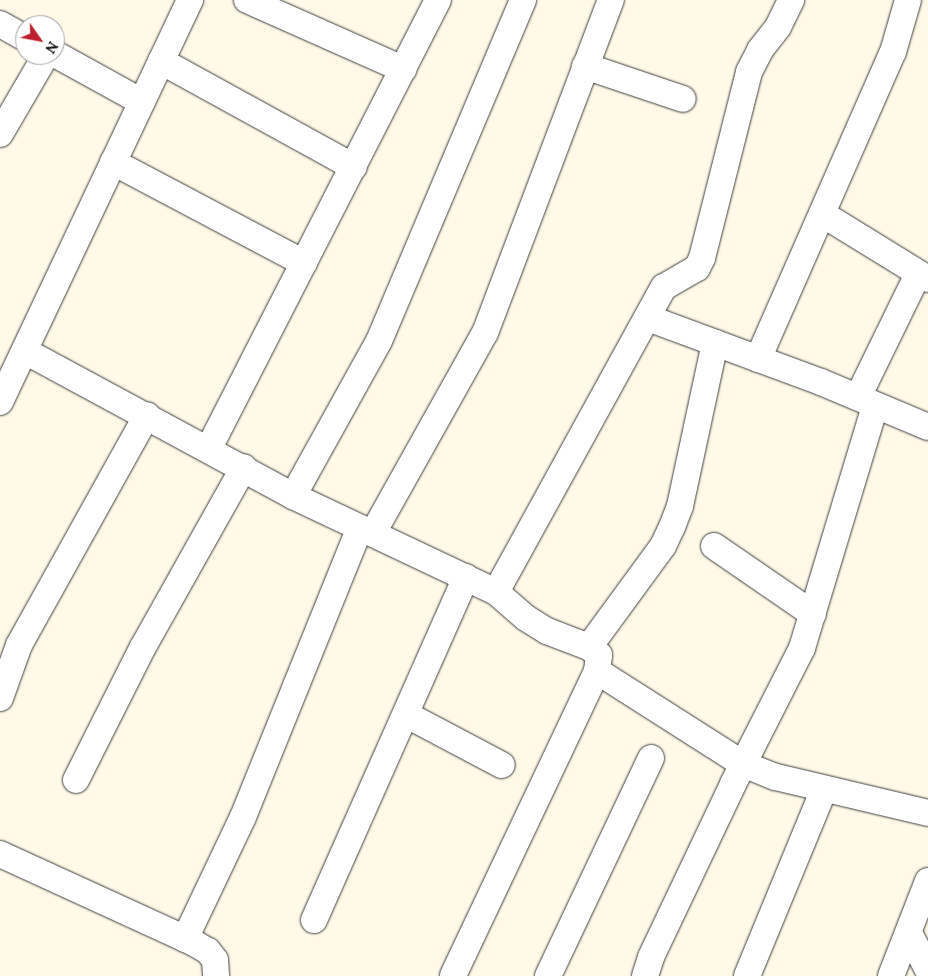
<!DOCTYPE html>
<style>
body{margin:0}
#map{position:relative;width:928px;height:976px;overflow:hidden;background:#fffae8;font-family:Lora,serif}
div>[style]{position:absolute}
.roads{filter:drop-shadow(0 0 1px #3e3e3e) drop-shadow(0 0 1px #3e3e3e)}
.minor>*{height:26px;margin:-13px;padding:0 13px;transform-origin:13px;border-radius:13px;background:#fff}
span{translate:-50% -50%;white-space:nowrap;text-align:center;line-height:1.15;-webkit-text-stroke:5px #fff;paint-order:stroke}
.north{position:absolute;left:15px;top:15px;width:50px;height:50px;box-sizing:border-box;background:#fff;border:1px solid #9d9d9d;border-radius:50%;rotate:123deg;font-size:14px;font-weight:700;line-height:20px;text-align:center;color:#0b0b0b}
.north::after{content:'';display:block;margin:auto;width:18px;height:22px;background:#be1f2c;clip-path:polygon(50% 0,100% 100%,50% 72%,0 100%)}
</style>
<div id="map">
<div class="roads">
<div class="minor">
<i style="left:247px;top:0;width:171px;rotate:23.9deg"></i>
<i style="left:0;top:24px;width:29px;rotate:29deg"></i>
<i style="left:55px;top:54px;width:99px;rotate:28.9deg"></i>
<i style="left:161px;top:61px;width:220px;rotate:28.8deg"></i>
<i style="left:585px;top:66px;width:103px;rotate:18.6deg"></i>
<i style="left:0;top:134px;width:91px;rotate:-59.8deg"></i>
<i style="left:113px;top:162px;width:216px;rotate:27.9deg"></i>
<i style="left:824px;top:215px;width:122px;rotate:31.6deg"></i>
<i style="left:648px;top:318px;width:184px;rotate:20.3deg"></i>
<i style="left:821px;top:382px;width:116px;rotate:22.8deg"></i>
<i style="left:25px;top:351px;width:305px;rotate:28.4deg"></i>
<i style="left:293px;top:496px;width:225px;rotate:25.3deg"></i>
<i style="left:496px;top:592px;width:40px;rotate:41deg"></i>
<i style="left:526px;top:618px;width:25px;rotate:32deg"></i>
<i style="left:547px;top:631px;width:45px;rotate:20.9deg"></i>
<i style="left:589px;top:647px;width:13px;rotate:39deg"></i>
<i style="left:599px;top:655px;width:16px;rotate:97deg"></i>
<i style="left:597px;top:671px;width:337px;rotate:115.3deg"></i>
<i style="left:758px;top:359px;width:335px;rotate:-66.3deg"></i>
<i style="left:893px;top:52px;width:54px;rotate:-73.9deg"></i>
<i style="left:858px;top:397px;width:137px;rotate:-64deg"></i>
<i style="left:0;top:402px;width:445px;rotate:-64.7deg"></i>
<i style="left:209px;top:448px;width:503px;rotate:-62.93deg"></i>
<i style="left:293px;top:496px;width:177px;rotate:-61deg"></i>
<i style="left:379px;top:341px;width:370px;rotate:-67.1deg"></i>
<i style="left:373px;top:533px;width:229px;rotate:-60.8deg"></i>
<i style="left:485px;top:333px;width:356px;rotate:-69.3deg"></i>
<i style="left:714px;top:546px;width:120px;rotate:34.5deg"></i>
<i style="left:496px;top:592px;width:348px;rotate:-61.2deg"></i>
<i style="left:664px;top:287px;width:38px;rotate:-30deg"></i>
<i style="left:697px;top:268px;width:11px;rotate:-63deg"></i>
<i style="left:702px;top:258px;width:192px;rotate:-75.8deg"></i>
<i style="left:749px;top:72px;width:25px;rotate:-63deg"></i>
<i style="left:760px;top:50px;width:29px;rotate:-52deg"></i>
<i style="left:778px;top:27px;width:30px;rotate:-64deg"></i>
<i style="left:589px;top:647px;width:125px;rotate:-53.8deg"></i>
<i style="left:663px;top:546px;width:21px;rotate:-65deg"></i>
<i style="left:672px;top:527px;width:22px;rotate:-69deg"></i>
<i style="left:680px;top:506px;width:167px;rotate:-77.9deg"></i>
<i style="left:597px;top:671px;width:173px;rotate:32.5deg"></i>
<i style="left:743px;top:764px;width:35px;rotate:22deg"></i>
<i style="left:776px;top:777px;width:156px;rotate:13.3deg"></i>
<i style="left:0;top:698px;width:56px;rotate:-70.3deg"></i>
<i style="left:19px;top:645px;width:263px;rotate:-60.9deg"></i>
<i style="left:407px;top:715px;width:107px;rotate:27.8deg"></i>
<i style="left:76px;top:780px;width:149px;rotate:-63.3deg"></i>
<i style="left:143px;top:647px;width:206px;rotate:-60.7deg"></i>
<i style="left:0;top:854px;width:213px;rotate:24.6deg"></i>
<i style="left:194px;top:943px;width:16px;rotate:30deg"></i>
<i style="left:208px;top:951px;width:11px;rotate:52deg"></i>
<i style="left:215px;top:960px;width:16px;rotate:86deg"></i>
<i style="left:314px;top:920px;width:375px;rotate:-66.1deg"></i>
<i style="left:909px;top:933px;width:42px;rotate:62.8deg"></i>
<i style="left:185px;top:939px;width:135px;rotate:-64.6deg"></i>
<i style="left:243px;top:817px;width:312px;rotate:-68deg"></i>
<i style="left:548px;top:976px;width:241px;rotate:-64.7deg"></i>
<i style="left:645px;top:976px;width:20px;rotate:-72deg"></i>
<i style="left:651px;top:957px;width:191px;rotate:-64.6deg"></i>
<i style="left:733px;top:784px;width:153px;rotate:-63.1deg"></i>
<i style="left:802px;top:648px;width:253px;rotate:-73.2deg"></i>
<i style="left:747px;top:976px;width:202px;rotate:-67.6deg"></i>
<i style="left:891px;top:976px;width:102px;rotate:-68.7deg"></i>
</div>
</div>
<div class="north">N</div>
</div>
